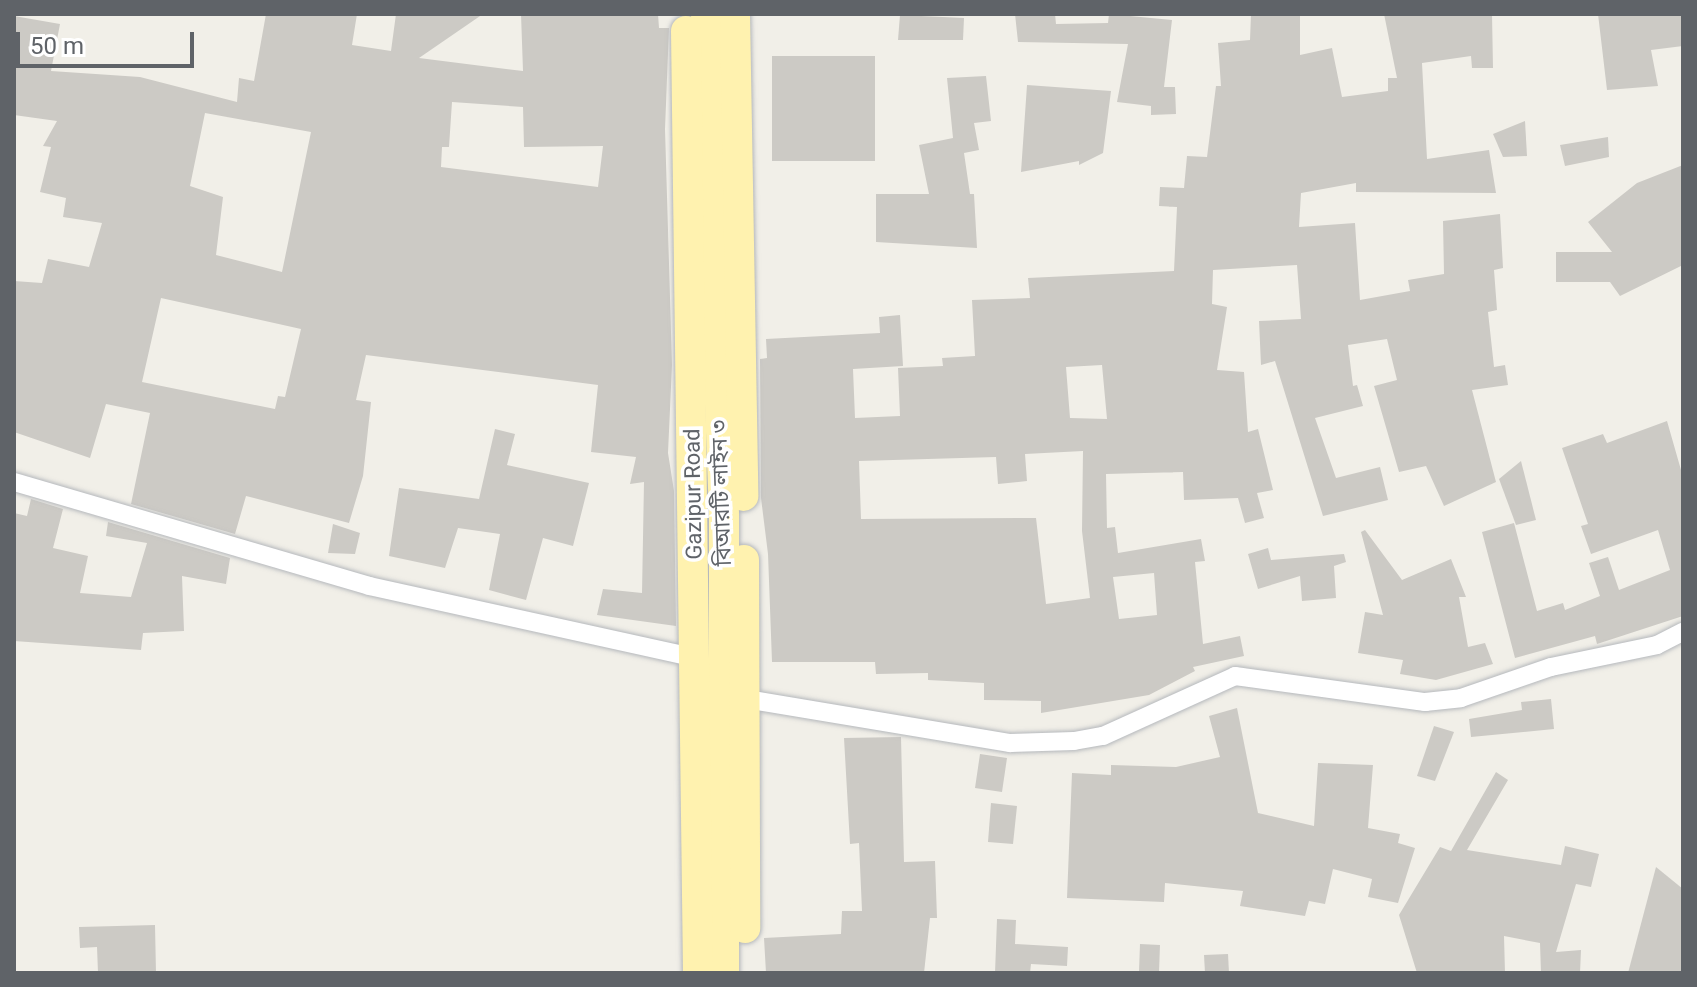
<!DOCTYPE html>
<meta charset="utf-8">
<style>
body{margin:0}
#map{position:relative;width:1697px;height:987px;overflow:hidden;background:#f1efe8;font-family:Roboto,"Noto Sans Bengali",sans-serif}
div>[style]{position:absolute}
.building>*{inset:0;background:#cccac5}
.roads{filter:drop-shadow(0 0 2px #b5b8bc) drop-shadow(0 0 2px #b5b8bc)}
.street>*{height:18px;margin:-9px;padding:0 9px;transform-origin:9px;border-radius:9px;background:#fff}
.primary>*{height:30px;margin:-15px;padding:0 15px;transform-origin:15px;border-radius:15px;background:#fff2af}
span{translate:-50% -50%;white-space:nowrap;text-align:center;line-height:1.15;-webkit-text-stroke:7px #fff;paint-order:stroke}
.street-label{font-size:22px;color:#5f6368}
.frame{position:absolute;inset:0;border:16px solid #5f6368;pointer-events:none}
.scale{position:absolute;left:16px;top:32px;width:178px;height:36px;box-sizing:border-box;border:4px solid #5f6368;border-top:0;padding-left:10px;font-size:24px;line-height:28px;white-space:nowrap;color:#5f6368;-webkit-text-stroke:6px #fff;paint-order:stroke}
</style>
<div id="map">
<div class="building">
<i style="clip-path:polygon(evenodd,266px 14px,357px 14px,352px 45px,391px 51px,396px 14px,483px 14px,419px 58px,523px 71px,521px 14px,658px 14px,659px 28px,669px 28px,665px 129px,672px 365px,668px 453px,674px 491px,676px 626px,597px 615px,603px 589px,642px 593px,644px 482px,630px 484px,636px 457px,591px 452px,598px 385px,366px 355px,356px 400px,371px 402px,363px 476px,349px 523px,246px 496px,235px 534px,131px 504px,150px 413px,106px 404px,90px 458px,14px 432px,14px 281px,42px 283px,48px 259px,89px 267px,102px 223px,63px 217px,66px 198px,40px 192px,51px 147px,43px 146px,57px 121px,14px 115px,14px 16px,60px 24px,51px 71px,140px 77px,237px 102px,239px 78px,254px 81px,266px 14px,452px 102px,523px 107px,524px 147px,603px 146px,598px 187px,441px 167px,442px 147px,449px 147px,452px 102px,266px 14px,205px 113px,311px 132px,282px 272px,216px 255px,223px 197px,190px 186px,205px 113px,266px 14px,161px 298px,301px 329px,285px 397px,278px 396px,275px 409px,142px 382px,161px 298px)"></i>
<i style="clip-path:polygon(1015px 14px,1055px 14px,1056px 24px,1108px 23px,1109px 14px,1172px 20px,1164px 87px,1175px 87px,1176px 114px,1151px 115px,1151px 106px,1117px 102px,1128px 44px,1018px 42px)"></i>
<i style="clip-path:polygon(evenodd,1251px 14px,1300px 14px,1300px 55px,1332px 48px,1342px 97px,1388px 91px,1388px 78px,1397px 78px,1384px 14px,1492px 14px,1493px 68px,1472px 68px,1471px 56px,1422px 63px,1427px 159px,1489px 150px,1496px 193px,1356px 192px,1356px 183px,1301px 193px,1299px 227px,1355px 223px,1360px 300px,1410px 291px,1408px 280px,1444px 274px,1443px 221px,1500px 214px,1503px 268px,1494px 270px,1497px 310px,1488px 312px,1494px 367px,1505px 365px,1508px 385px,1472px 390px,1496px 482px,1444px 506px,1426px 466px,1399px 472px,1374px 386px,1397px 380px,1387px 339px,1348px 345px,1353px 386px,1357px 385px,1363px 406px,1315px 418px,1336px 478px,1380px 467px,1388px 500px,1323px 516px,1275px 361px,1261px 365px,1259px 321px,1301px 319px,1297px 265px,1213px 270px,1212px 304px,1227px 307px,1217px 370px,1244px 372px,1248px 432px,1258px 429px,1273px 490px,1257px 493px,1264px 518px,1245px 523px,1238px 498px,1184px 500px,1183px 472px,1106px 474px,1107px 528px,1115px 527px,1118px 553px,1201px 539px,1205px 561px,1195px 562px,1203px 644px,1240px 636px,1244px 656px,1193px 667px,1195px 671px,1149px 695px,1041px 713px,1041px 701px,984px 700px,984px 683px,928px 680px,928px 673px,876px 674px,875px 662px,772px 662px,768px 554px,761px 498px,760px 359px,767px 358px,766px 339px,880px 333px,879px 317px,900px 315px,903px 366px,853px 369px,855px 418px,900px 416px,898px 368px,943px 366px,942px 358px,975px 356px,972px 300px,1030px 298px,1028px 278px,1174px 271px,1177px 207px,1159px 206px,1160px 187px,1184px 188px,1187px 156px,1207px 157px,1216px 86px,1221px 86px,1218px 43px,1250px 40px,1251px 14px,1102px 365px,1107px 419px,1070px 418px,1066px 367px,1102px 365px,1251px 14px,1083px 451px,1082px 531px,1090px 598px,1046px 604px,1036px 518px,861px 519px,859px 461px,996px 457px,998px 484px,1027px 481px,1025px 454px,1083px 451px,1251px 14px,1154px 573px,1157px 615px,1119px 619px,1113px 577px,1154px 573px)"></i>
<i style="clip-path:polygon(1598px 14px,1681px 14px,1683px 46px,1651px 50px,1658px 86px,1607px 90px)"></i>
<i style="clip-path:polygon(900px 15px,964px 18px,963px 40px,898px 40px)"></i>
<i style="clip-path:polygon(772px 56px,875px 56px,875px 161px,772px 161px)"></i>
<i style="clip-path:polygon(986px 76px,991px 121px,974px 123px,979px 150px,964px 153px,970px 194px,974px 194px,977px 248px,876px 242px,876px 194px,929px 194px,919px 145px,953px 138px,947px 78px)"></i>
<i style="clip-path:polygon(1027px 85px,1111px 91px,1103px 153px,1079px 165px,1079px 161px,1021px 172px)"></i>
<i style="clip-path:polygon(1525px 121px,1527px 156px,1503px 157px,1493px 134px)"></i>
<i style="clip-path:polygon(1608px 137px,1609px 157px,1565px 166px,1560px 145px)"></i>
<i style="clip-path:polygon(1683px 165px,1683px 265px,1620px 296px,1610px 282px,1556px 282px,1556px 252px,1612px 252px,1588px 222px,1637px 183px)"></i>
<i style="clip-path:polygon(1667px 421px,1683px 477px,1683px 616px,1597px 644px,1595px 636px,1515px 658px,1482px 532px,1514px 523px,1537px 611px,1563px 603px,1565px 610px,1600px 596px,1589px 563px,1608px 557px,1619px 590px,1670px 570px,1658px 530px,1591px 554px,1581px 526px,1588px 524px,1562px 448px,1603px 434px,1607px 443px)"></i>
<i style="clip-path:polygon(495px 429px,515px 434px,507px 465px,589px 483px,573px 546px,543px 538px,526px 600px,489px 590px,500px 534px,458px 528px,445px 568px,389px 556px,399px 488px,479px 499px)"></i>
<i style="clip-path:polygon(1521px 461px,1536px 520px,1516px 525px,1499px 479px)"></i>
<i style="clip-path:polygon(31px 499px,63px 509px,53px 548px,88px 556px,80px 593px,131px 597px,147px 543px,106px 536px,108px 522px,230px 558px,226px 584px,182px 576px,184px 631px,143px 633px,141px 650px,14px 641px,14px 513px,27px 516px)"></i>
<i style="clip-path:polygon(333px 524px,360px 533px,355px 554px,328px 553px)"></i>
<i style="clip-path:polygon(1365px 530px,1402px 580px,1451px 559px,1466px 597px,1459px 597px,1468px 647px,1485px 643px,1493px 664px,1436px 680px,1400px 674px,1403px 660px,1358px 653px,1365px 612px,1383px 615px,1361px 532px)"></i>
<i style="clip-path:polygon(1268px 548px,1271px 560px,1344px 554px,1346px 562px,1334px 566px,1336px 598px,1302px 601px,1300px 576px,1258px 589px,1248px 554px)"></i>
<i style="clip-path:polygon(1551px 699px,1554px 729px,1471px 737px,1469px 719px,1522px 710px,1521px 702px)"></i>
<i style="clip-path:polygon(1237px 708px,1258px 813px,1314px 826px,1318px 763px,1373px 765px,1368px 828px,1400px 834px,1398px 843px,1415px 848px,1398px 903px,1368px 897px,1372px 879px,1333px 869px,1325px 904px,1309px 901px,1305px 916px,1240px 906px,1243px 891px,1165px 883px,1164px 902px,1067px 898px,1072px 773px,1111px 775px,1111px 765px,1176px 767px,1220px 757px,1209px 716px)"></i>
<i style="clip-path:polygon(1434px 726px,1454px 732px,1435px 781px,1417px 776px)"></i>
<i style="clip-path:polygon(901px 737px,904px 862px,935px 861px,937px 918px,930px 918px,924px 973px,766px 973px,764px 938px,841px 934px,842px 911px,862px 911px,859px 843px,850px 844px,844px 738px)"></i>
<i style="clip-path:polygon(980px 754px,1007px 758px,1002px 792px,975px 788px)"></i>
<i style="clip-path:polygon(1496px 772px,1508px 780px,1467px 850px,1561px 865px,1565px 846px,1599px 854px,1591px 887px,1576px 884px,1556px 952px,1581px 950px,1580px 973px,1541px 973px,1540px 943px,1504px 936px,1505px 973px,1417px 973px,1399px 915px,1440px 847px,1451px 851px)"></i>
<i style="clip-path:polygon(991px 803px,1017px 806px,1013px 844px,988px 842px)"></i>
<i style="clip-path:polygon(1656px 867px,1683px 889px,1683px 973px,1628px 973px)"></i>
<i style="clip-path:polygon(997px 919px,1016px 920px,1015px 944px,1068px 947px,1067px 966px,1031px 964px,1030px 973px,995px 973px)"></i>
<i style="clip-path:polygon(155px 925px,156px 973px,98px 973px,97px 947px,80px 948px,79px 927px)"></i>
<i style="clip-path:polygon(1140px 944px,1160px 945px,1159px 972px,1139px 972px)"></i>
<i style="clip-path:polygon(1228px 954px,1229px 973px,1205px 973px,1204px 955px)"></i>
</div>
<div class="roads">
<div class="street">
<i style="left:14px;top:482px;width:370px;rotate:16.3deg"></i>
<i style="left:369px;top:586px;width:335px;rotate:12.4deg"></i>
<i style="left:746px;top:699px;width:268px;rotate:9.5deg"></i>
<i style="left:1010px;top:743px;width:64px;rotate:-1.8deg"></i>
<i style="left:1074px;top:741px;width:29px;rotate:-10deg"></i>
<i style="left:1103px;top:736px;width:145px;rotate:-24.4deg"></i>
<i style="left:1235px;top:676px;width:192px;rotate:7.8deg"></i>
<i style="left:1425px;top:702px;width:36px;rotate:-6deg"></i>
<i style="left:1461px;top:698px;width:95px;rotate:-19deg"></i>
<i style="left:1551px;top:667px;width:108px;rotate:-11.7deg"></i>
<i style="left:1657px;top:645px;width:29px;rotate:-27deg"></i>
</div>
<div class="primary">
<i style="left:706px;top:14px;width:501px;rotate:87.94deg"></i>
<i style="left:724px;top:515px;width:458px;rotate:90deg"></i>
<i style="left:735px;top:14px;width:482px;rotate:89deg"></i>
<i style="left:686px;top:31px;width:942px;rotate:89.27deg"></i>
<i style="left:744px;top:560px;width:368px;rotate:89.8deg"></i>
</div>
</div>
<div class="street-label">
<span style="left:721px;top:493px;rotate:-92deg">বিআরটি লাইন ৩</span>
<span style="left:693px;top:494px;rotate:-91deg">Gazipur Road</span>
</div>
<div class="frame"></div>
<div class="scale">50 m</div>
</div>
